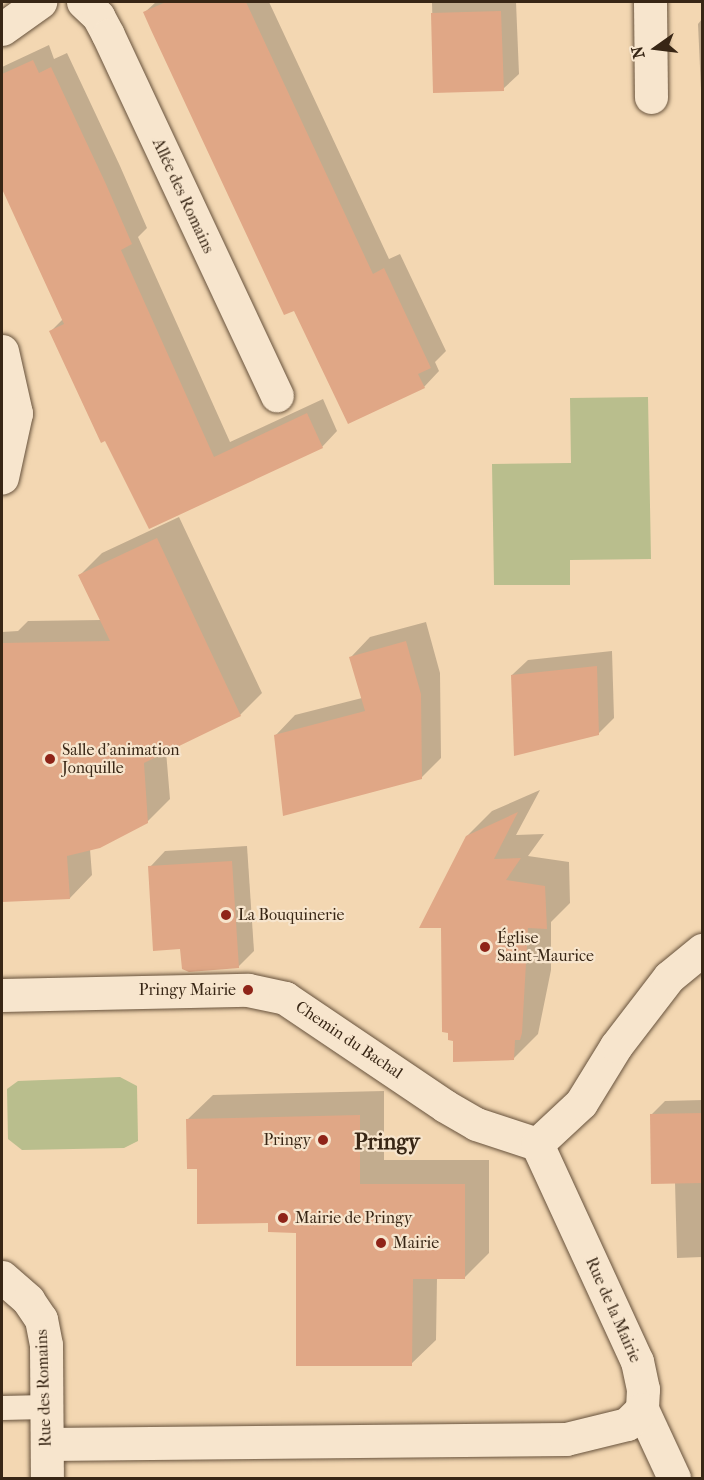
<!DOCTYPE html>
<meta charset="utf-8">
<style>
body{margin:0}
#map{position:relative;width:704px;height:1480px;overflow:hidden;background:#f3d7b2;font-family:"IM FELL French Canon",serif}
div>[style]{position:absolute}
.green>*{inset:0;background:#b9be8d}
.shadow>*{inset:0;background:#0003}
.building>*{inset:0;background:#e0a786}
.roads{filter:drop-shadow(0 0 2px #67523c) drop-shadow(0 0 2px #67523c)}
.lane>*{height:24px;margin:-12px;padding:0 12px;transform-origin:12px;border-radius:12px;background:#f7e5cd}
.street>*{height:33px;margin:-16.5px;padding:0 16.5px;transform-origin:16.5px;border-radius:16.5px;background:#f7e5cd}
.secondary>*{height:33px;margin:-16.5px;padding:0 16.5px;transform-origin:16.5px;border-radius:16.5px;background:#f7e5cd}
.dots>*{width:16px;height:16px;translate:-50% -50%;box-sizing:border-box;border:3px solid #f7e5cd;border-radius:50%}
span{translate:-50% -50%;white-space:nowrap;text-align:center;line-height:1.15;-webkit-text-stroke:4.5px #f7e5cd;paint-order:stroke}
.street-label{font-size:16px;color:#382615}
.poi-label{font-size:16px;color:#382615}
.left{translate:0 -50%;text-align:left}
.right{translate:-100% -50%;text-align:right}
.district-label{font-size:22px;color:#382615;font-weight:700}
.frame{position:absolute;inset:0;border:3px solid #382615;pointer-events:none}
.north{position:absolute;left:626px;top:18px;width:60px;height:60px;-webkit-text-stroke:4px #f7e5cd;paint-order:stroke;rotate:256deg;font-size:16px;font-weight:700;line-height:24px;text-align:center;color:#382615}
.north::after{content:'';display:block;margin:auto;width:21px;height:27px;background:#382615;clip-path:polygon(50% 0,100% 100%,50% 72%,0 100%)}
</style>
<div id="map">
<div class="green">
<i style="clip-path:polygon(648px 397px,651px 559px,570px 560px,570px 585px,494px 585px,492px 464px,571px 463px,570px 398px)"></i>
<i style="clip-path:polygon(120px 1077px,137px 1086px,138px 1141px,124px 1148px,22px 1150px,8px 1139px,7px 1089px,18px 1081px)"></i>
</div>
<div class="shadow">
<i style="clip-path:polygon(156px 2px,269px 2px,389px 259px,400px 254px,446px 351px,435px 362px,439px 371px,424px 387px,295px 309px,145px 12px)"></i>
<i style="clip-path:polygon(432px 2px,516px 2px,519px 74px,503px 89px,434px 91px)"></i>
<i style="clip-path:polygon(702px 19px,702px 90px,701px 90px,698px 24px)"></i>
<i style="clip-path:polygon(49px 45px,54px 59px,67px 53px,120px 166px,147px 228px,138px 237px,230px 442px,323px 399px,337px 431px,322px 447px,149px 527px,51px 331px,63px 319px,2px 185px,2px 67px)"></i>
<i style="clip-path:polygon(179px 517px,262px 693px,240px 715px,166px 751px,170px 799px,147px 822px,90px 849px,92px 875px,70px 898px,2px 901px,2px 632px,18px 631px,28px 621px,101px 620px,80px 575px,102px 553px)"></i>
<i style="clip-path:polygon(426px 622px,440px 673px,441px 758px,421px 778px,275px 736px,295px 715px,362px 698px,351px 657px,370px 637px)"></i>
<i style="clip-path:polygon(612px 651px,614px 718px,598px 734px,512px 675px,528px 660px)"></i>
<i style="clip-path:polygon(540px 790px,516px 835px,544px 834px,528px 856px,569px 862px,570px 903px,551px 922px,551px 970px,538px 1034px,513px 1059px,467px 836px,492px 811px)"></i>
<i style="clip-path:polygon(247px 846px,254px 951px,238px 967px,181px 948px,150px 867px,165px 851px)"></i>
<i style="clip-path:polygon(384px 1091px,384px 1160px,489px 1160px,489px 1253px,465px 1277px,437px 1278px,436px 1340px,411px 1364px,298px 1231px,270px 1222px,198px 1167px,188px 1119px,213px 1095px)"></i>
<i style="clip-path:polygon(702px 1100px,702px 1257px,677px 1258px,675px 1182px,651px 1115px,665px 1101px)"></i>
</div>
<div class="building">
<i style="clip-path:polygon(166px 2px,246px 2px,373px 274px,384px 268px,431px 368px,418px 374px,425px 388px,348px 424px,294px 311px,284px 315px,151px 30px,143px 12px)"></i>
<i style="clip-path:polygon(501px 11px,504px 91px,433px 93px,431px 13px)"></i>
<i style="clip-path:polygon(33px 60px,39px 73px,51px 67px,105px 182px,132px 244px,121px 250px,214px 457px,307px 413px,323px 448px,149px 529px,105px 441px,101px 443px,49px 331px,64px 324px,2px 189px,2px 74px)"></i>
<i style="clip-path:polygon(157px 538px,241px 716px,144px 763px,148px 823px,100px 848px,67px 856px,70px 899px,2px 902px,2px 643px,110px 641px,78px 575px)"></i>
<i style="clip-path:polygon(406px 641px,421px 694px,422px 779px,283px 816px,274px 735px,365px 711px,349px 657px)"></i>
<i style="clip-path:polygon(597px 666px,599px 735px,514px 756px,511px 675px)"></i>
<i style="clip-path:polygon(518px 812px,494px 859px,521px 858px,506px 880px,545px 886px,547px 929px,528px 928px,522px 1033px,520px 1040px,515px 1040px,514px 1060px,453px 1062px,453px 1041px,448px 1040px,448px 1033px,442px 1032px,441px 928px,419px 928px,466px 836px)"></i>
<i style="clip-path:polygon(232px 861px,239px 968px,189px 972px,182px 969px,180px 949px,153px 951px,148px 866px)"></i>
<i style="clip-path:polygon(702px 1113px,702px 1183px,651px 1184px,650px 1114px)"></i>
<i style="clip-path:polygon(360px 1115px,360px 1184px,465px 1184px,465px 1279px,413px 1279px,412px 1366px,296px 1366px,296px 1233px,268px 1232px,268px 1223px,197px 1224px,197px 1169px,187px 1169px,186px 1119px)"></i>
</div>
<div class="roads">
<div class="lane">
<i style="left:2px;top:1408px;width:44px;rotate:-1.3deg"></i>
</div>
<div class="street">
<i style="left:83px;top:2px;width:21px;rotate:43deg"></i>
<i style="left:98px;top:16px;width:21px;rotate:62deg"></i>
<i style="left:108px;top:35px;width:398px;rotate:64.9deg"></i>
<i style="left:650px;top:2px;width:95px;rotate:89.4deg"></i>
<i style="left:2px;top:995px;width:246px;rotate:-1.2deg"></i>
<i style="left:248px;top:990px;width:38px;rotate:12deg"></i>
<i style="left:285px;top:998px;width:193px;rotate:34deg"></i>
<i style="left:445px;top:1106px;width:36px;rotate:30deg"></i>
<i style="left:476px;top:1124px;width:64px;rotate:18.2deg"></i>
<i style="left:537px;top:1144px;width:239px;rotate:65.3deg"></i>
<i style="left:637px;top:1361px;width:29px;rotate:78deg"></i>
<i style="left:643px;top:1389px;width:20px;rotate:93deg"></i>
<i style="left:642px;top:1409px;width:76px;rotate:65.1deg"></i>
<i style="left:537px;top:1144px;width:60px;rotate:-43deg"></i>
<i style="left:581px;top:1103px;width:67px;rotate:-58.4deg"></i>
<i style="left:616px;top:1046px;width:87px;rotate:-52.5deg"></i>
<i style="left:669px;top:977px;width:43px;rotate:-39.3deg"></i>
<i style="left:47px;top:1444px;width:519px;rotate:-0.55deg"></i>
<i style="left:566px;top:1439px;width:63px;rotate:-13.8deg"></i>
<i style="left:627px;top:1424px;width:21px;rotate:-45deg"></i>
</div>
<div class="secondary">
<i style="left:2px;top:29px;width:47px;rotate:-35.4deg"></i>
<i style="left:2px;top:351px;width:64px;rotate:77.3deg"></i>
<i style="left:16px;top:413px;width:66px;rotate:102.3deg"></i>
<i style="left:2px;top:1277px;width:35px;rotate:41deg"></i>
<i style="left:28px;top:1300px;width:23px;rotate:56deg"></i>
<i style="left:41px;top:1319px;width:26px;rotate:79deg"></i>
<i style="left:46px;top:1345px;width:133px;rotate:89.6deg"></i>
</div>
</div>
<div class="dots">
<i style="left:50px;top:759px;background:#8f2418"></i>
<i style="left:226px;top:915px;background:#8f2418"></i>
<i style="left:485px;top:947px;background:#8f2418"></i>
<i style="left:248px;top:990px;background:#8f2418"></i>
<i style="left:323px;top:1140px;background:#8f2418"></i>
<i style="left:283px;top:1218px;background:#8f2418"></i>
<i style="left:381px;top:1243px;background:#8f2418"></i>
</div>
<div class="street-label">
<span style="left:183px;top:196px;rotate:65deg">Allée des Romains</span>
<span style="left:349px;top:1040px;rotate:34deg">Chemin du Bachal</span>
<span style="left:613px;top:1310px;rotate:66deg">Rue de la Mairie</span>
<span style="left:44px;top:1388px;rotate:-92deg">Rue des Romains</span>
</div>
<div class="poi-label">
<span class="left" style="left:62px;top:759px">Salle d'animation<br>Jonquille</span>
<span class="left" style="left:238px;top:915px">La Bouquinerie</span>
<span class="left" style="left:497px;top:947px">Église<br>Saint-Maurice</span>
<span class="right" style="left:236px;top:990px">Pringy Mairie</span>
<span class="right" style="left:311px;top:1140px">Pringy</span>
<span class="left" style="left:295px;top:1218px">Mairie de Pringy</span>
<span class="left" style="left:393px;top:1243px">Mairie</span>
</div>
<div class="district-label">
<span style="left:387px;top:1143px">Pringy</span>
</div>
<div class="frame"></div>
<div class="north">N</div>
</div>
